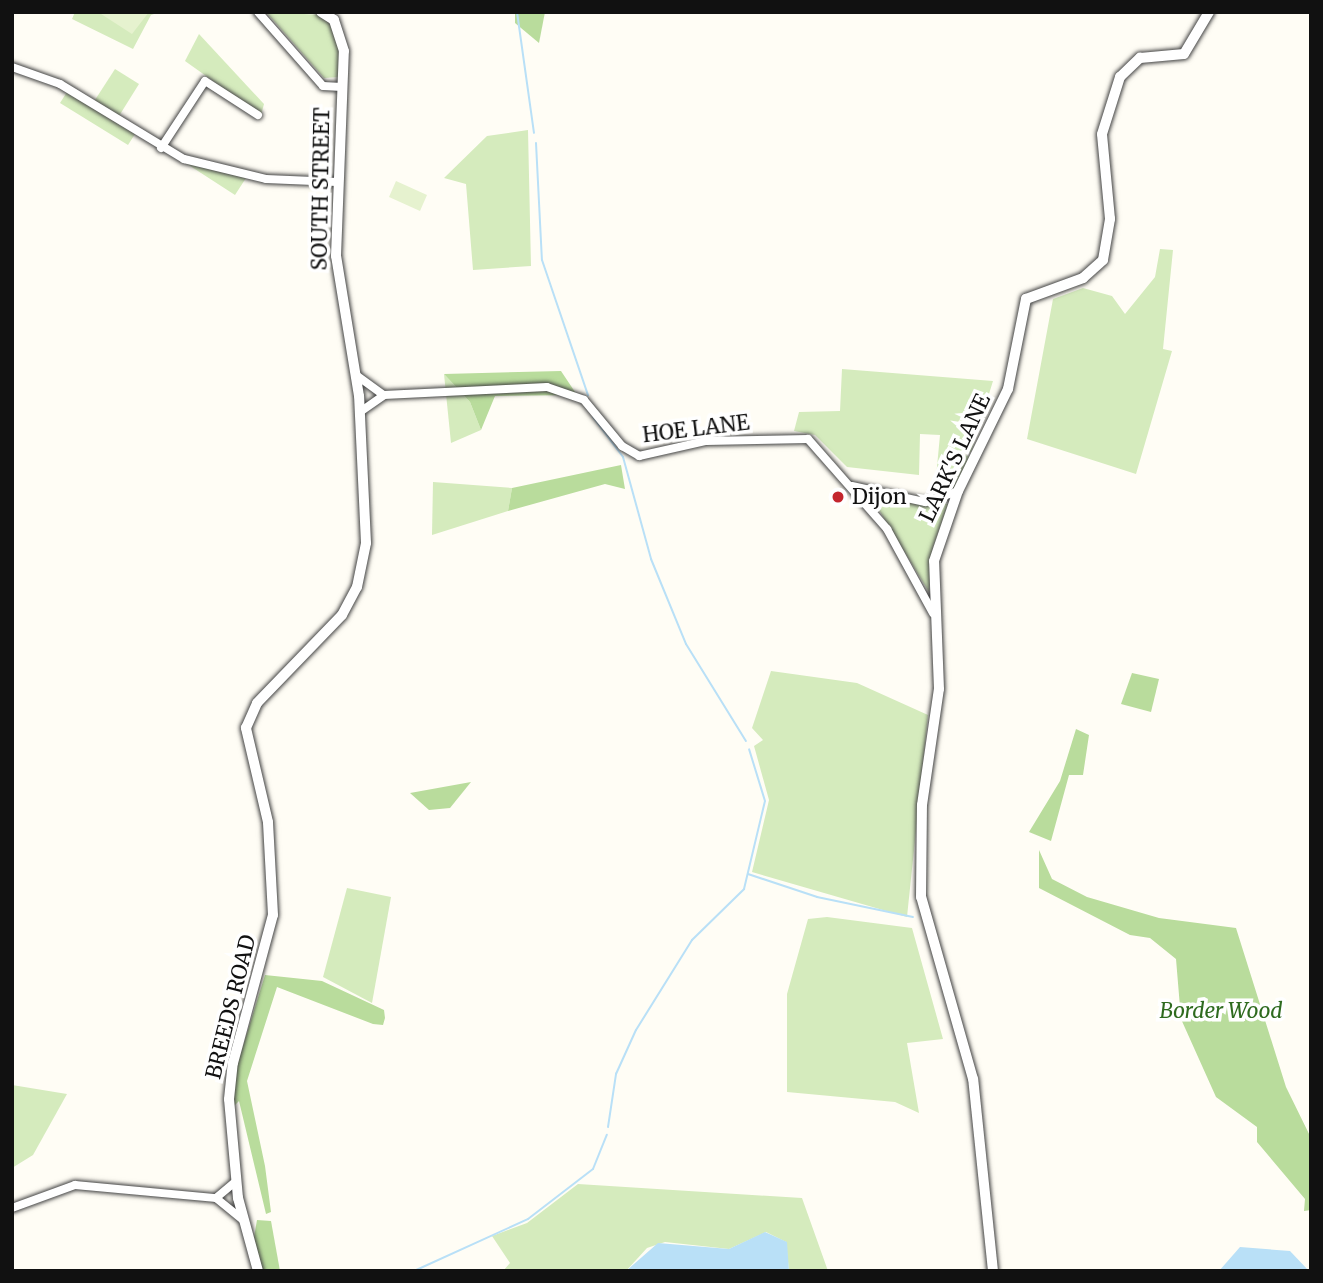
<!DOCTYPE html>
<style>
body{margin:0}
#map{position:relative;width:1323px;height:1283px;overflow:hidden;background:#fffdf5;font-family:Merriweather,serif}
div>[style]{position:absolute}
.green>*{inset:0;background:#d5ebbd}
.forest>*{inset:0;background:#b9dc9c}
.pitch>*{inset:0;background:#e6f2cf}
.water>*{inset:0;background:#b9e0f7}
.stream>*{height:2px;margin:-1px;padding:0 1px;transform-origin:1px;border-radius:1px;background:#b9e0f7}
.roads{filter:drop-shadow(0 0 2px #444) drop-shadow(0 0 2px #444)}
.minor>*{height:8px;margin:-4px;padding:0 4px;transform-origin:4px;border-radius:4px;background:#fff}
.tertiary>*{height:10px;margin:-5px;padding:0 5px;transform-origin:5px;border-radius:5px;background:#fff}
.dots>*{width:19px;height:19px;translate:-50% -50%;box-sizing:border-box;border:4px solid #fff;border-radius:50%}
span{translate:-50% -50%;white-space:nowrap;text-align:center;line-height:1.15;-webkit-text-stroke:7px #fff;paint-order:stroke}
.street-label{font-size:21px;color:#111}
.poi-label{font-size:21px;color:#111}
.left{translate:0 -50%;text-align:left}
.park-label{font-size:21px;color:#2f6b1f;font-style:italic}
.frame{position:absolute;inset:0;border:14px solid #111;pointer-events:none}
</style>
<div id="map">
<div class="green">
<i style="clip-path:polygon(75px 12px,160px 12px,151px 15px,133px 49px,72px 19px)"></i>
<i style="clip-path:polygon(266px 12px,323px 15px,339px 36px,340px 77px,324px 78px)"></i>
<i style="clip-path:polygon(199px 34px,264px 104px,261px 115px,185px 61px)"></i>
<i style="clip-path:polygon(115px 69px,139px 84px,119px 116px,93px 103px)"></i>
<i style="clip-path:polygon(67px 92px,135px 134px,128px 145px,60px 103px)"></i>
<i style="clip-path:polygon(528px 130px,531px 266px,473px 270px,466px 184px,444px 178px,487px 136px)"></i>
<i style="clip-path:polygon(184px 162px,201px 167px,246px 178px,235px 195px)"></i>
<i style="clip-path:polygon(1160px 249px,1173px 250px,1163px 349px,1172px 351px,1136px 474px,1027px 439px,1053px 299px,1083px 288px,1112px 296px,1125px 314px,1155px 277px)"></i>
<i style="clip-path:polygon(842px 369px,993px 381px,971px 452px,950px 451px,971px 457px,954px 489px,947px 493px,950px 483px,936px 477px,940px 435px,920px 434px,919px 475px,847px 467px,815px 435px,794px 431px,799px 412px,840px 411px)"></i>
<i style="clip-path:polygon(444px 374px,470px 402px,481px 430px,451px 443px)"></i>
<i style="clip-path:polygon(433px 482px,512px 488px,508px 511px,432px 535px)"></i>
<i style="clip-path:polygon(868px 492px,948px 504px,933px 547px,929px 592px)"></i>
<i style="clip-path:polygon(771px 671px,857px 683px,928px 715px,907px 917px,752px 872px,769px 800px,754px 746px,763px 740px,752px 728px)"></i>
<i style="clip-path:polygon(347px 888px,391px 897px,372px 1003px,323px 977px)"></i>
<i style="clip-path:polygon(827px 917px,912px 928px,943px 1039px,907px 1043px,919px 1113px,895px 1102px,787px 1092px,787px 994px,808px 919px)"></i>
<i style="clip-path:polygon(12px 1085px,67px 1094px,33px 1155px,12px 1168px)"></i>
<i style="clip-path:polygon(578px 1184px,802px 1198px,828px 1271px,789px 1271px,786px 1242px,766px 1232px,729px 1249px,665px 1242px,647px 1248px,626px 1271px,503px 1271px,510px 1263px,492px 1236px,527px 1223px)"></i>
</div>
<div class="forest">
<i style="clip-path:polygon(515px 12px,545px 12px,539px 43px,515px 23px)"></i>
<i style="clip-path:polygon(561px 371px,577px 395px,495px 396px,481px 430px,470px 402px,444px 374px)"></i>
<i style="clip-path:polygon(621px 465px,625px 489px,605px 484px,508px 511px,512px 488px)"></i>
<i style="clip-path:polygon(1132px 673px,1159px 679px,1151px 712px,1121px 704px)"></i>
<i style="clip-path:polygon(1076px 729px,1089px 735px,1083px 775px,1069px 775px,1051px 841px,1029px 832px,1060px 781px)"></i>
<i style="clip-path:polygon(471px 782px,450px 808px,429px 810px,410px 793px)"></i>
<i style="clip-path:polygon(1039px 850px,1052px 879px,1087px 897px,1159px 918px,1236px 928px,1286px 1087px,1311px 1138px,1311px 1210px,1304px 1211px,1305px 1199px,1257px 1142px,1257px 1127px,1216px 1097px,1181px 1019px,1176px 959px,1150px 938px,1130px 935px,1039px 888px)"></i>
<i style="clip-path:polygon(265px 975px,322px 981px,384px 1010px,385px 1018px,383px 1025px,373px 1024px,277px 987px,247px 1081px,265px 1166px,271px 1212px,266px 1214px,239px 1101px,234px 1106px,230px 1088px)"></i>
<i style="clip-path:polygon(257px 1220px,271px 1221px,280px 1271px,262px 1271px,254px 1237px)"></i>
</div>
<div class="pitch">
<i style="clip-path:polygon(98px 12px,149px 12px,132px 34px)"></i>
<i style="clip-path:polygon(396px 181px,427px 195px,420px 211px,389px 197px)"></i>
</div>
<div class="water">
<i style="clip-path:polygon(765px 1232px,787px 1242px,789px 1271px,626px 1271px,658px 1243px,729px 1249px)"></i>
<i style="clip-path:polygon(1240px 1247px,1290px 1251px,1309px 1271px,1219px 1271px)"></i>
</div>
<div class="stream">
<i style="left:517px;top:12px;width:122px;rotate:82deg"></i>
<i style="left:536px;top:143px;width:117px;rotate:87.1deg"></i>
<i style="left:542px;top:260px;width:143px;rotate:71.2deg"></i>
<i style="left:593px;top:417px;width:50px;rotate:53.1deg"></i>
<i style="left:623px;top:457px;width:106px;rotate:74.6deg"></i>
<i style="left:651px;top:559px;width:92px;rotate:67.6deg"></i>
<i style="left:686px;top:644px;width:114px;rotate:58.3deg"></i>
<i style="left:748px;top:874px;width:73px;rotate:18.4deg"></i>
<i style="left:817px;top:897px;width:98px;rotate:11.8deg"></i>
<i style="left:608px;top:1127px;width:54px;rotate:-81.4deg"></i>
<i style="left:616px;top:1074px;width:48px;rotate:-65.6deg"></i>
<i style="left:636px;top:1030px;width:106px;rotate:-58.1deg"></i>
<i style="left:692px;top:940px;width:73px;rotate:-44.4deg"></i>
<i style="left:744px;top:889px;width:90px;rotate:-76.6deg"></i>
<i style="left:765px;top:801px;width:54px;rotate:-107.1deg"></i>
<i style="left:414px;top:1271px;width:125px;rotate:-24.5deg"></i>
<i style="left:528px;top:1219px;width:82px;rotate:-37.6deg"></i>
<i style="left:593px;top:1169px;width:37px;rotate:-68deg"></i>
</div>
<div class="roads">
<div class="minor">
<i style="left:258px;top:12px;width:98px;rotate:48.7deg"></i>
<i style="left:323px;top:86px;width:19px;rotate:3deg"></i>
<i style="left:12px;top:67px;width:51px;rotate:19.5deg"></i>
<i style="left:60px;top:84px;width:145px;rotate:31.2deg"></i>
<i style="left:184px;top:159px;width:84px;rotate:13.7deg"></i>
<i style="left:266px;top:179px;width:71px;rotate:2.4deg"></i>
<i style="left:161px;top:148px;width:80px;rotate:-56.7deg"></i>
<i style="left:205px;top:81px;width:63px;rotate:32.7deg"></i>
<i style="left:356px;top:375px;width:34px;rotate:36deg"></i>
<i style="left:360px;top:412px;width:29px;rotate:-35deg"></i>
<i style="left:384px;top:395px;width:163px;rotate:-2.8deg"></i>
<i style="left:547px;top:387px;width:39px;rotate:19deg"></i>
<i style="left:584px;top:400px;width:60px;rotate:50.4deg"></i>
<i style="left:622px;top:446px;width:20px;rotate:30deg"></i>
<i style="left:639px;top:456px;width:69px;rotate:-12.6deg"></i>
<i style="left:706px;top:441px;width:102px;rotate:-1.1deg"></i>
<i style="left:808px;top:439px;width:120px;rotate:48.7deg"></i>
<i style="left:887px;top:529px;width:96px;rotate:61.3deg"></i>
<i style="left:852px;top:486px;width:75px;rotate:12.4deg"></i>
<i style="left:925px;top:502px;width:35px;rotate:-18deg"></i>
<i style="left:216px;top:1198px;width:35px;rotate:39deg"></i>
<i style="left:12px;top:1208px;width:67px;rotate:-20.1deg"></i>
<i style="left:75px;top:1185px;width:142px;rotate:5.3deg"></i>
<i style="left:216px;top:1198px;width:26px;rotate:-40deg"></i>
</div>
<div class="tertiary">
<i style="left:258px;top:1271px;width:76px;rotate:-105.3deg"></i>
<i style="left:238px;top:1198px;width:99px;rotate:-95.2deg"></i>
<i style="left:229px;top:1099px;width:36px;rotate:-84deg"></i>
<i style="left:233px;top:1063px;width:153px;rotate:-74.9deg"></i>
<i style="left:273px;top:915px;width:93px;rotate:-93.1deg"></i>
<i style="left:268px;top:822px;width:97px;rotate:-103.2deg"></i>
<i style="left:246px;top:728px;width:27px;rotate:-66deg"></i>
<i style="left:257px;top:703px;width:122px;rotate:-46deg"></i>
<i style="left:342px;top:615px;width:32px;rotate:-62deg"></i>
<i style="left:357px;top:587px;width:45px;rotate:-78.4deg"></i>
<i style="left:366px;top:543px;width:147px;rotate:-92.7deg"></i>
<i style="left:359px;top:396px;width:142px;rotate:-99.3deg"></i>
<i style="left:336px;top:256px;width:205px;rotate:-87.8deg"></i>
<i style="left:344px;top:51px;width:33px;rotate:-108deg"></i>
<i style="left:334px;top:20px;width:15px;rotate:-148deg"></i>
<i style="left:993px;top:1271px;width:193px;rotate:-95.9deg"></i>
<i style="left:973px;top:1079px;width:189px;rotate:-105.9deg"></i>
<i style="left:921px;top:897px;width:92px;rotate:-89.4deg"></i>
<i style="left:922px;top:805px;width:117px;rotate:-81.7deg"></i>
<i style="left:939px;top:689px;width:128px;rotate:-92.2deg"></i>
<i style="left:934px;top:561px;width:74px;rotate:-71.1deg"></i>
<i style="left:958px;top:491px;width:114px;rotate:-63.9deg"></i>
<i style="left:1008px;top:389px;width:92px;rotate:-78.7deg"></i>
<i style="left:1026px;top:299px;width:61px;rotate:-20.2deg"></i>
<i style="left:1083px;top:278px;width:27px;rotate:-42deg"></i>
<i style="left:1103px;top:260px;width:42px;rotate:-80.3deg"></i>
<i style="left:1110px;top:219px;width:85px;rotate:-95.4deg"></i>
<i style="left:1102px;top:134px;width:60px;rotate:-72.5deg"></i>
<i style="left:1120px;top:77px;width:28px;rotate:-44deg"></i>
<i style="left:1140px;top:58px;width:44px;rotate:-5.2deg"></i>
<i style="left:1184px;top:54px;width:49px;rotate:-59.2deg"></i>
</div>
</div>
<div class="dots">
<i style="left:838px;top:497px;background:#c4262e"></i>
</div>
<div class="street-label">
<span style="left:321px;top:189px;rotate:-89deg">SOUTH STREET</span>
<span style="left:696px;top:429px;rotate:-7deg">HOE LANE</span>
<span style="left:955px;top:458px;rotate:-65deg">LARK'S LANE</span>
<span style="left:231px;top:1007px;rotate:-76deg">BREEDS ROAD</span>
</div>
<div class="poi-label">
<span class="left" style="left:852px;top:497px">Dijon</span>
</div>
<div class="park-label">
<span style="left:1221px;top:1011px">Border Wood</span>
</div>
<div class="frame"></div>
</div>
